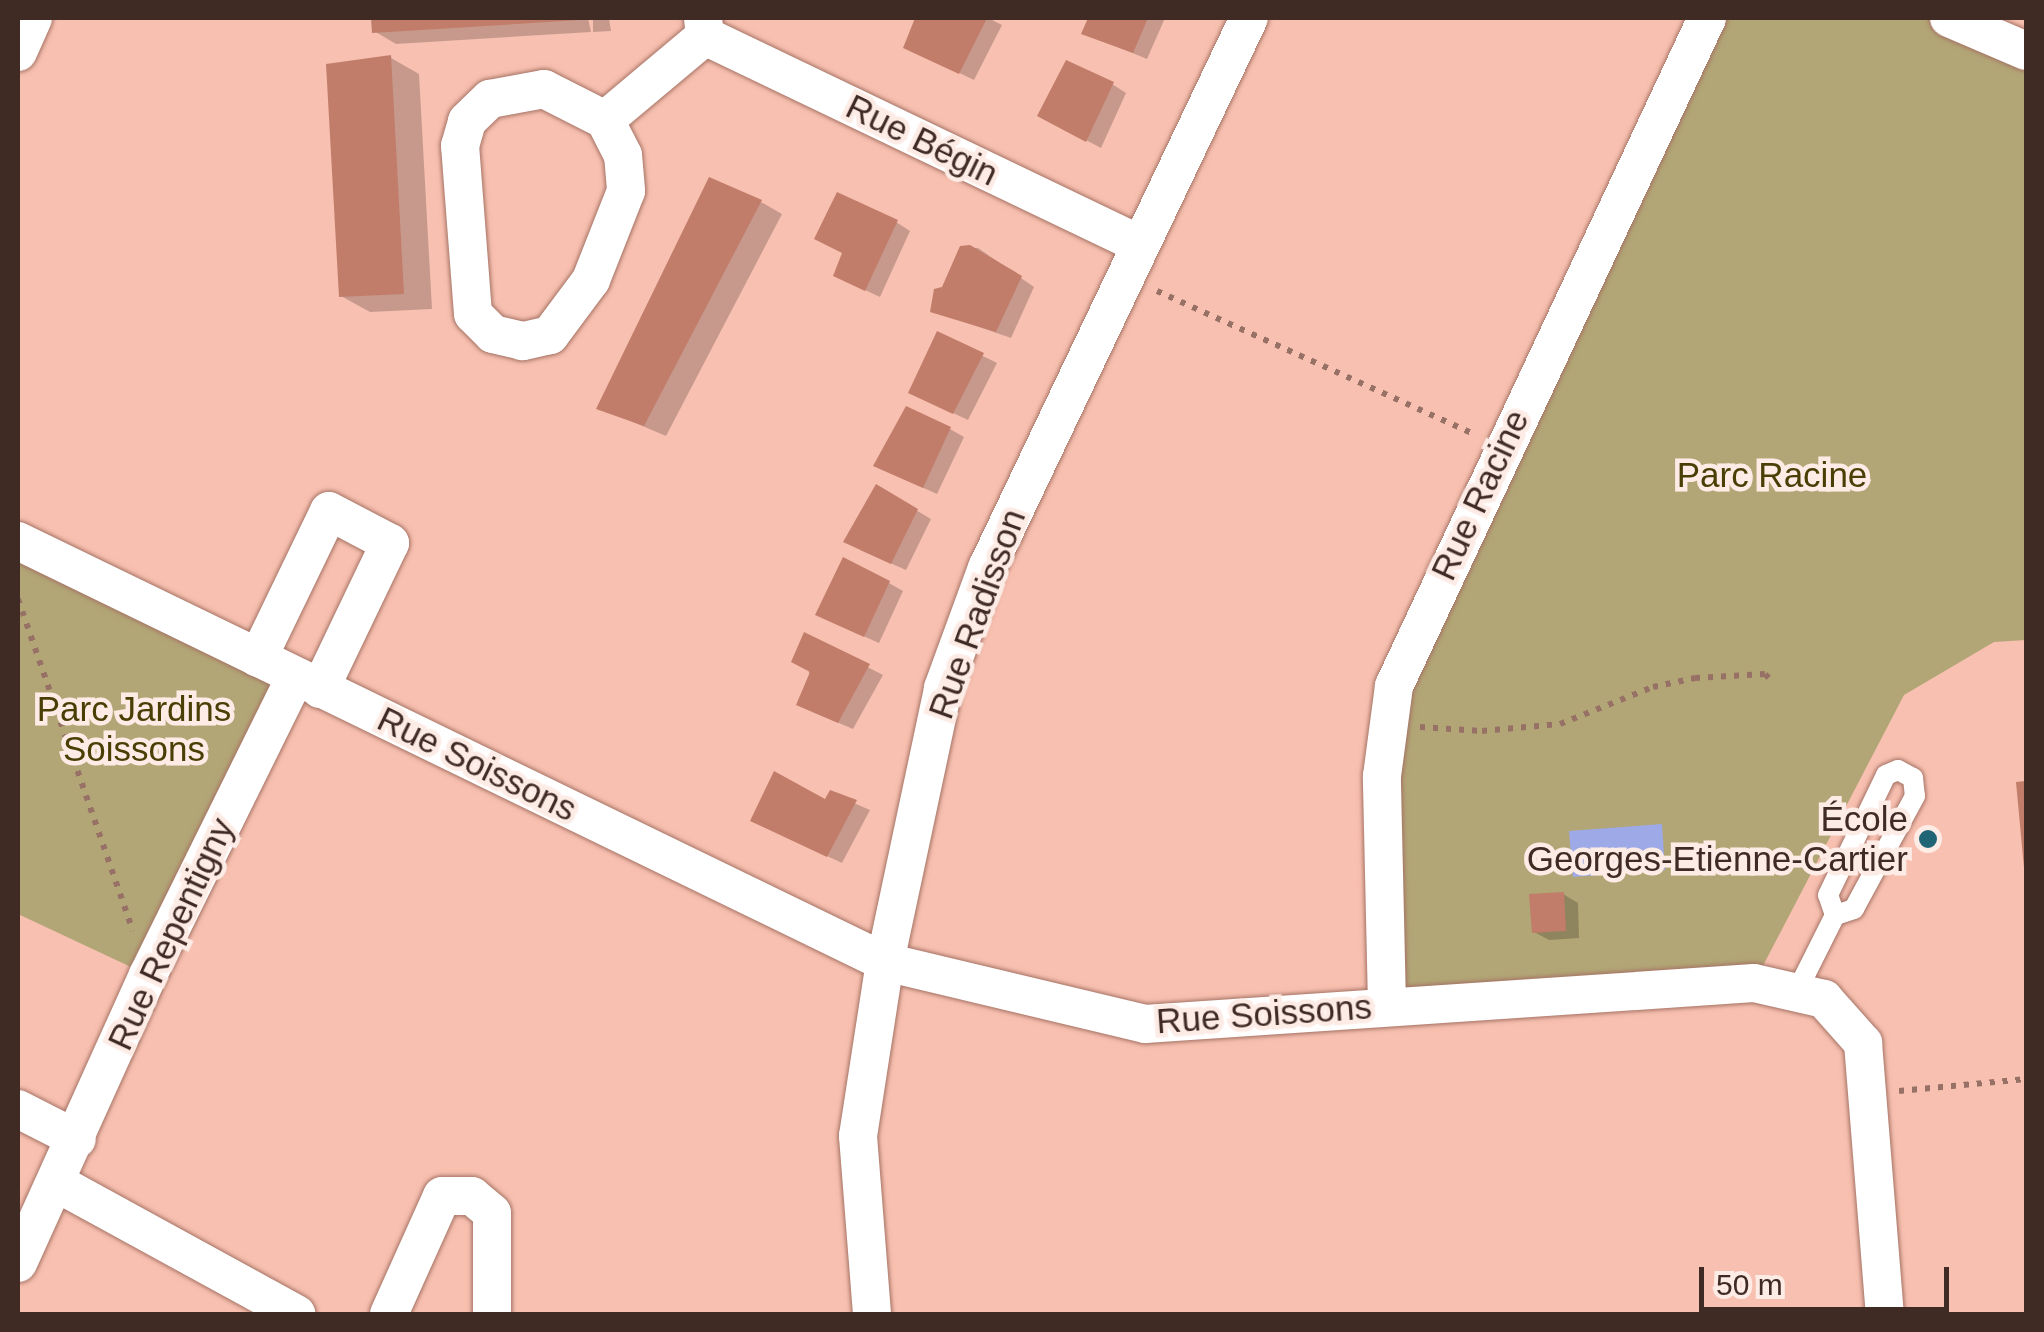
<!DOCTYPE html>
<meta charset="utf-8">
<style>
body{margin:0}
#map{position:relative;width:2044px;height:1332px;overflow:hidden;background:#f8c0b0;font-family:Helvetica,sans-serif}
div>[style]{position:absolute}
.green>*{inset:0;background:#b2a676}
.water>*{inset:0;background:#9ea9e7}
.shadow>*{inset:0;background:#0003}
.building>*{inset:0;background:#c17d6a}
.path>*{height:6px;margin-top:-3px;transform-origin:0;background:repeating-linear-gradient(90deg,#977166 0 5px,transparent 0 13px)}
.roads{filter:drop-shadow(0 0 2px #a57365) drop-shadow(0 0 2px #a57365)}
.lane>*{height:20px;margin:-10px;padding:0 10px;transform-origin:10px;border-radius:10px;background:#fff}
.street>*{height:38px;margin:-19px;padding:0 19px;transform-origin:19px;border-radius:19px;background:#fff}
.dots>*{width:28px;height:28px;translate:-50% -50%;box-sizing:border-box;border:5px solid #fdebe6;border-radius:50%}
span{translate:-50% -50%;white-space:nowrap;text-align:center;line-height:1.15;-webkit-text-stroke:9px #fdebe6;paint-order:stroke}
.street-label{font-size:35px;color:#402a24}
.park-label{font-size:35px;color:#493e04}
.poi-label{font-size:35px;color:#402a24}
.right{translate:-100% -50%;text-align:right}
.frame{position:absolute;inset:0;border:20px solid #402a24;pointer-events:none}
.scale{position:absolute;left:1699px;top:1267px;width:250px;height:45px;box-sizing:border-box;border:5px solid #402a24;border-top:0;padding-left:12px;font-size:30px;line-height:35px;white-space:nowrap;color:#402a24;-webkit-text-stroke:8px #fdebe6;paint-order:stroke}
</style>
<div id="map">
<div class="green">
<i style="clip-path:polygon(1707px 18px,1949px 18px,2026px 51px,2026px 640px,1994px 642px,1904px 695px,1754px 983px,1387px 1005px,1394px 686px)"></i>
<i style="clip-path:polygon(18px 558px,295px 677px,148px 975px,18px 914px)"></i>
</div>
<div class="water">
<i style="clip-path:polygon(1662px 824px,1665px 870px,1573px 877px,1569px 831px)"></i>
</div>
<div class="shadow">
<i style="clip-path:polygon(373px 18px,588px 18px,591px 32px,396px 44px,374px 31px)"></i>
<i style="clip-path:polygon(593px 18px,609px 18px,611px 31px,593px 32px)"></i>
<i style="clip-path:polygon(918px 18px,988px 18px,1002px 25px,974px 80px,906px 47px)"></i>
<i style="clip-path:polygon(1093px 18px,1165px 18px,1147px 59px,1084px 33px)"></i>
<i style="clip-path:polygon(391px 58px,419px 74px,432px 309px,370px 312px,341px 296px)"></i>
<i style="clip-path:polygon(1112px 84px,1126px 93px,1101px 148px,1054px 123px)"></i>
<i style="clip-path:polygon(761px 202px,782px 214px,666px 436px,600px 408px)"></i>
<i style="clip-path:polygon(896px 222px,910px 231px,880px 297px,850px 283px)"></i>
<i style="clip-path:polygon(978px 248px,1034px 287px,1011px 338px,933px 311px,962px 249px)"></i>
<i style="clip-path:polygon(939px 334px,997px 363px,968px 420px,925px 400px)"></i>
<i style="clip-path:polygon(950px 429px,964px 437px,937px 494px,890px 473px)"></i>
<i style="clip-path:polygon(877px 487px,931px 519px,906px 570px,860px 550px)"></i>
<i style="clip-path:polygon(889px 583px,903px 591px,879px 643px,832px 622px)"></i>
<i style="clip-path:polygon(805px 635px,883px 675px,853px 729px,813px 712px)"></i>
<i style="clip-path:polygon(831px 793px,870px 810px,842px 863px,767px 828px,826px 802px)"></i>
<i style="clip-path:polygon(1563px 894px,1578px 903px,1579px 938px,1549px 940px,1534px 932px)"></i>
</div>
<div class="building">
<i style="clip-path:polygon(371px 18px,580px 18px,580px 20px,372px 33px)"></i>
<i style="clip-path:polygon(915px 18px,987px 18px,959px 74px,903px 48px)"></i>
<i style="clip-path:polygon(1088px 18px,1148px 18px,1133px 53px,1081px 34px)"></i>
<i style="clip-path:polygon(391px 55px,404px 294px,339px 297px,326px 64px)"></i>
<i style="clip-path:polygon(1066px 60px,1114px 82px,1086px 142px,1037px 116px)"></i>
<i style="clip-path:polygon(709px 177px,762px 200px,644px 426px,596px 409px)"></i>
<i style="clip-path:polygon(837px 192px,898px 220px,865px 291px,833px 276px,842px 253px,814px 239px)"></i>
<i style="clip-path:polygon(970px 245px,1022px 276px,996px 332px,930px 312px,934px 289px,942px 287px,960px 246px)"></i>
<i style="clip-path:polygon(937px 331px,984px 353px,953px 414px,908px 393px)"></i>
<i style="clip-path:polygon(906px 406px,951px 427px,923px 488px,873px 466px)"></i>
<i style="clip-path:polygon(876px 484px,918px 509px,891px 564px,843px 542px)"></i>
<i style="clip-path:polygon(843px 557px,890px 581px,864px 637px,815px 615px)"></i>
<i style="clip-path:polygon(804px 632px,870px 664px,838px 723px,796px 705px,810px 672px,791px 662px)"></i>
<i style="clip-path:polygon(774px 771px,825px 799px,830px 790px,857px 800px,827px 857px,750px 821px)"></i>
<i style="clip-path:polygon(2026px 781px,2026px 868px,2024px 868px,2016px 782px)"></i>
<i style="clip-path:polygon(1564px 892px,1566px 931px,1532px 933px,1529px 894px)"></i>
</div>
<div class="path">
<i style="left:1157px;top:291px;width:347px;rotate:24.3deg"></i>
<i style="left:18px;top:599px;width:351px;rotate:70.9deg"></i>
<i style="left:1420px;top:727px;width:62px;rotate:3.7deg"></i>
<i style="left:1482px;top:731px;width:78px;rotate:-5.1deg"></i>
<i style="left:1560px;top:724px;width:100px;rotate:-21.7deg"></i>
<i style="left:1653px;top:687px;width:43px;rotate:-12.1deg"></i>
<i style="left:1695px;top:678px;width:70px;rotate:-3.3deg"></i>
<i style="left:1765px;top:674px;width:10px;rotate:45deg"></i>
<i style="left:1899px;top:1091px;width:128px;rotate:-5.4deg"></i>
</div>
<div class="roads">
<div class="lane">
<i style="left:1796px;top:993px;width:87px;rotate:-63.4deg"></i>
<i style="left:1835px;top:915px;width:21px;rotate:-109deg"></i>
<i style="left:1828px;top:895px;width:133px;rotate:-64.2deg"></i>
<i style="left:1886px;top:775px;width:13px;rotate:-23deg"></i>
<i style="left:1898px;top:770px;width:17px;rotate:28deg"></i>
<i style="left:1913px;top:778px;width:18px;rotate:84deg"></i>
<i style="left:1915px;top:796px;width:128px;rotate:118.4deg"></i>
<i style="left:1854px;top:909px;width:20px;rotate:162deg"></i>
</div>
<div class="street">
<i style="left:703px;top:18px;width:18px;rotate:84deg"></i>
<i style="left:705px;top:36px;width:481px;rotate:25.6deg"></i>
<i style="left:1949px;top:18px;width:84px;rotate:23.2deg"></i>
<i style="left:18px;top:52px;width:37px;rotate:-66deg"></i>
<i style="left:544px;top:89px;width:68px;rotate:26.9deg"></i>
<i style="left:605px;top:120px;width:39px;rotate:63deg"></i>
<i style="left:623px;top:155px;width:36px;rotate:85deg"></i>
<i style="left:626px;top:191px;width:96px;rotate:111.5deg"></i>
<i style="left:591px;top:280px;width:69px;rotate:126.7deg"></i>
<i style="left:550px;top:335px;width:28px;rotate:167deg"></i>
<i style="left:523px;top:341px;width:31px;rotate:-167deg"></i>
<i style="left:493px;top:334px;width:28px;rotate:-135deg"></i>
<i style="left:473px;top:314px;width:169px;rotate:-94.4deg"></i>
<i style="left:460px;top:146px;width:26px;rotate:-74deg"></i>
<i style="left:467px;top:121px;width:32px;rotate:-44deg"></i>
<i style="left:490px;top:99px;width:55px;rotate:-10.5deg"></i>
<i style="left:605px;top:120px;width:131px;rotate:-40deg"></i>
<i style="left:18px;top:541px;width:964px;rotate:25.9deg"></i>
<i style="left:885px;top:962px;width:267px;rotate:13.4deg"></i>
<i style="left:1145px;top:1024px;width:610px;rotate:-3.85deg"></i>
<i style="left:1754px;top:983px;width:72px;rotate:12.9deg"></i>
<i style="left:1824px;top:999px;width:59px;rotate:48.4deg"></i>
<i style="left:1863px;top:1043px;width:272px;rotate:85.4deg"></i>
<i style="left:258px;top:658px;width:163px;rotate:-64.2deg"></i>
<i style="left:329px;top:511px;width:69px;rotate:27.7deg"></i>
<i style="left:390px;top:543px;width:162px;rotate:115.6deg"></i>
<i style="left:1387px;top:1005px;width:229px;rotate:-91.3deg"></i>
<i style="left:1382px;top:776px;width:91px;rotate:-82.4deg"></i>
<i style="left:1394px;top:686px;width:738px;rotate:-64.89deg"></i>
<i style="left:18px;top:1109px;width:66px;rotate:27deg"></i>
<i style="left:57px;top:1183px;width:273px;rotate:28.7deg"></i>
<i style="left:18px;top:1263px;width:316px;rotate:-65.7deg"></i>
<i style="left:148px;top:975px;width:332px;rotate:-63.7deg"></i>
<i style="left:389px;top:1314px;width:129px;rotate:-65.8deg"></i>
<i style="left:442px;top:1196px;width:30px"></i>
<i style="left:472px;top:1196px;width:26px;rotate:40deg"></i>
<i style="left:492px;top:1213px;width:101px;rotate:90deg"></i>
<i style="left:872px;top:1314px;width:179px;rotate:-94.5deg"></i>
<i style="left:858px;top:1136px;width:176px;rotate:-81.2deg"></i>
<i style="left:885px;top:962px;width:280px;rotate:-78deg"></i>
<i style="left:943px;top:688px;width:128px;rotate:-69.9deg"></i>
<i style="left:987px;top:568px;width:609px;rotate:-64.53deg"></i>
</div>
</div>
<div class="dots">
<i style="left:1928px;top:839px;background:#1f6575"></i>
</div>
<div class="street-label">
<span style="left:922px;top:140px;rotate:26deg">Rue Bégin</span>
<span style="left:1480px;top:495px;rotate:-65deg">Rue Racine</span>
<span style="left:977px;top:614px;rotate:-70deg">Rue Radisson</span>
<span style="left:477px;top:764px;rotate:26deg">Rue Soissons</span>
<span style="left:171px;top:934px;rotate:-65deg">Rue Repentigny</span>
<span style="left:1264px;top:1014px;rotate:-4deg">Rue Soissons</span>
</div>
<div class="park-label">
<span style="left:1772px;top:475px">Parc Racine</span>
<span style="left:134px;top:729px">Parc Jardins<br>Soissons</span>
</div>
<div class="poi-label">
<span class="right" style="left:1908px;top:839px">École<br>Georges-Etienne-Cartier</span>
</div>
<div class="frame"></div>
<div class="scale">50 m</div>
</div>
